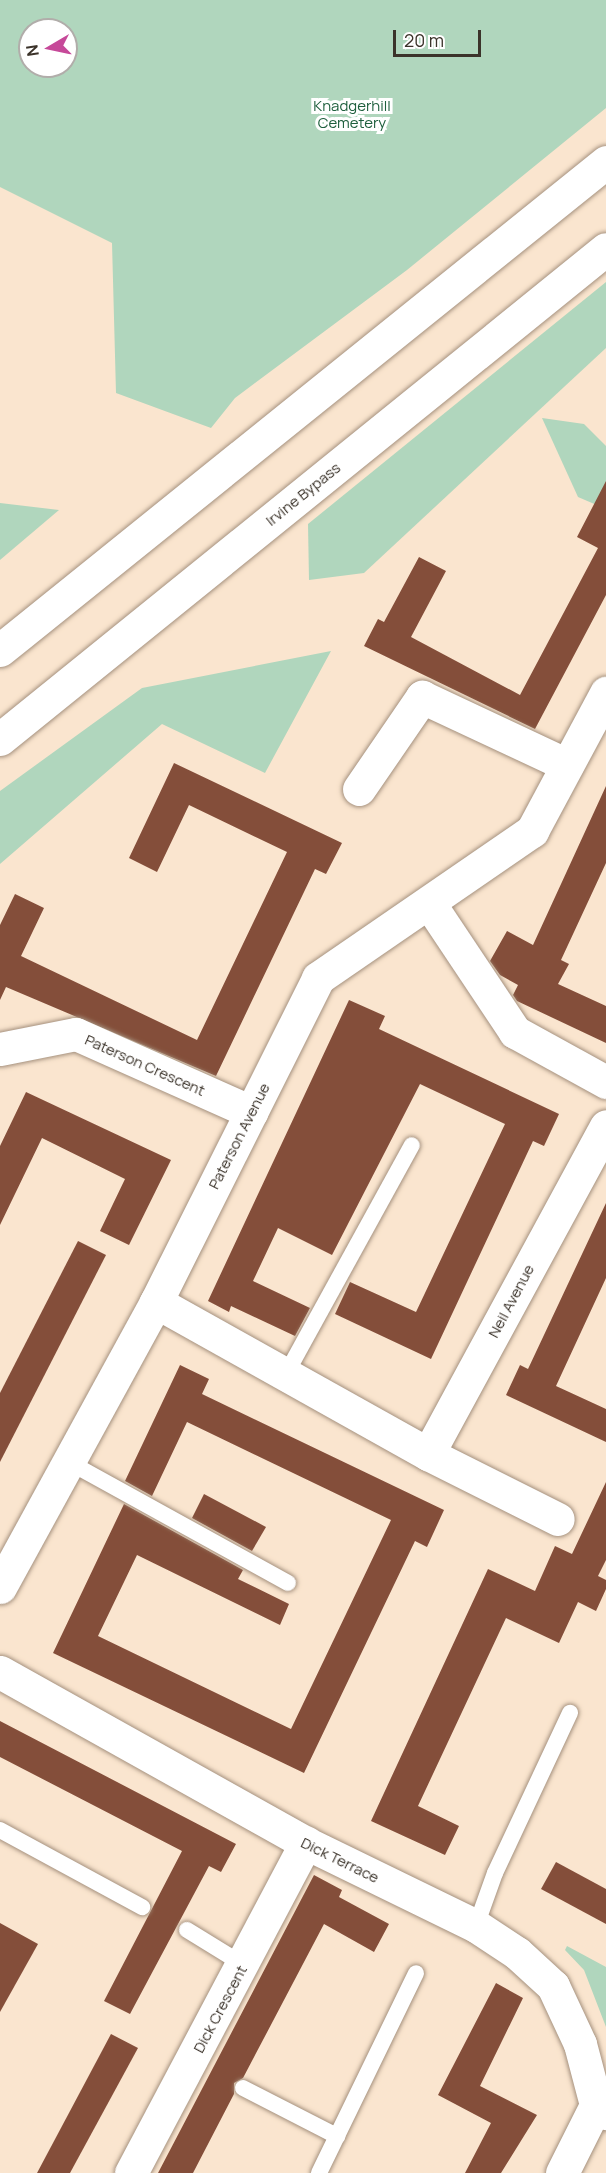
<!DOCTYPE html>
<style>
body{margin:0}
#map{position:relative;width:606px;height:2173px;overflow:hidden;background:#fae5cf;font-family:Manrope,sans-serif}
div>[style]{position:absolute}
.green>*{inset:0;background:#b0d6bd}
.building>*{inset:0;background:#844e3a}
.roads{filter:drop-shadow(0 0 2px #a5917e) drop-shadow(0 0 2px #a5917e)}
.service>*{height:16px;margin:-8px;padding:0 8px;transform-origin:8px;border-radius:8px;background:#fff}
.minor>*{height:33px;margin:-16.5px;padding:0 16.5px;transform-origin:16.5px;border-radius:16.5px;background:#fff}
.trunk>*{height:33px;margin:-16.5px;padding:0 16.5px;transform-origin:16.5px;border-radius:16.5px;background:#fff}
span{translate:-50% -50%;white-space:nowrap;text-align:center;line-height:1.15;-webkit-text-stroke:6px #fff;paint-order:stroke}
.park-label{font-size:15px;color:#1e5f3d}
.street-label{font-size:15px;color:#3b332a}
.north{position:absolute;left:18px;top:18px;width:60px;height:60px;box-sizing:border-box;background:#fff;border:2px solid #b1adaa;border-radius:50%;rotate:261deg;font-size:16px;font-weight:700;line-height:24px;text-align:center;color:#3b332a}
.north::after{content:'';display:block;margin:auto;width:21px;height:27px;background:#c64999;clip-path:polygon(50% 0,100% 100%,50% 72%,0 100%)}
.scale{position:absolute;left:393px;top:30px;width:88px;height:27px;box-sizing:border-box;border:3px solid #3b332a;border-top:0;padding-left:8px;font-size:18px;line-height:21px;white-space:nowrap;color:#3b332a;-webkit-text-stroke:4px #fff;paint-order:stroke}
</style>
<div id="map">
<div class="green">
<i style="clip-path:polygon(evenodd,0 0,606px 0,606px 108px,407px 270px,235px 398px,211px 428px,116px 393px,112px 243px,0 187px,0 0,30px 30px,66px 30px,66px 66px,30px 66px,30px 30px)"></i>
<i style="clip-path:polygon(606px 282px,606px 348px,364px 573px,309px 580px,308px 524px)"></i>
<i style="clip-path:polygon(542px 418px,584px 424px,606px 446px,606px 509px,578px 497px)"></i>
<i style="clip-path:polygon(0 503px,59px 510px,0 560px)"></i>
<i style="clip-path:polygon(331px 651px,265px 773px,162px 724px,0 864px,0 791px,142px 688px)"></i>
<i style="clip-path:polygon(567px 1946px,606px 1967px,606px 2027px,584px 1970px,565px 1950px)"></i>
</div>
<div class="building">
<i style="clip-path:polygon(606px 481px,606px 595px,535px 729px,364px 646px,378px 619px,384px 622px,419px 557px,446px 571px,411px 637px,520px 695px,598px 548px,577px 537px)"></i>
<i style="clip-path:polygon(174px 763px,342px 843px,326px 874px,315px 869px,216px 1076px,6px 987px,0 1000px,0 925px,15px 894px,44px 908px,21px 956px,197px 1040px,287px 852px,189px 805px,157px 872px,129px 858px)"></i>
<i style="clip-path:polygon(606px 786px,606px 863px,561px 960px,569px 964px,558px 984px,606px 1006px,606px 1043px,517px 1001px,513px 995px,518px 985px,500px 975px,490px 961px,507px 931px,533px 945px)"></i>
<i style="clip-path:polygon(349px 1000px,385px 1016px,379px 1029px,559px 1114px,544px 1146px,533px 1141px,431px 1359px,335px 1314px,350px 1282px,416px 1312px,505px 1124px,420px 1084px,332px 1255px,278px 1228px,253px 1281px,310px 1308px,295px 1336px,231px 1306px,229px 1312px,208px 1301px)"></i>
<i style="clip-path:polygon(26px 1092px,171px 1160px,129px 1245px,100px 1231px,125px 1179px,42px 1138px,0 1225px,0 1146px)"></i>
<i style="clip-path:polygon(606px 1203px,606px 1278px,556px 1386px,606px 1409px,606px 1442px,506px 1395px,520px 1365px,528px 1369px)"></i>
<i style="clip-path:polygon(78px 1241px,106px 1255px,0 1462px,0 1393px)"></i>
<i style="clip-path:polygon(180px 1365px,209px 1379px,202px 1394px,444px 1510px,427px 1547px,415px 1541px,304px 1773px,53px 1653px,124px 1504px,243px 1570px,238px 1579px,289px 1604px,280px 1625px,137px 1555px,98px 1636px,291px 1729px,391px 1520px,187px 1422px,152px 1496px,125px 1481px)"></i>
<i style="clip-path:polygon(606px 1482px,606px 1560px,598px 1576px,606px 1580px,606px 1589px,596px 1611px,578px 1602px,559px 1643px,506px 1618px,418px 1806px,459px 1826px,445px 1855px,371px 1821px,488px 1569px,535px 1591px,555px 1546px,572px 1554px)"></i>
<i style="clip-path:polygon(204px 1494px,266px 1527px,252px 1551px,192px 1518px)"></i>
<i style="clip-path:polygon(0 1721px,236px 1844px,221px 1872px,209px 1866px,130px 2014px,104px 2001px,182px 1851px,0 1757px)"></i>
<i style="clip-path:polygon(556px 1862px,606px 1889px,606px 1924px,541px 1889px)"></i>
<i style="clip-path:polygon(314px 1875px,342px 1890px,339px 1897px,389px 1924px,374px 1952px,324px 1924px,243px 2078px,234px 2083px,234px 2094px,193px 2173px,158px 2173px)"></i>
<i style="clip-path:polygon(0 1923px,38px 1944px,0 2012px)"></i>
<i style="clip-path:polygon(496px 1983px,523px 1998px,480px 2086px,537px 2115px,501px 2173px,465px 2173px,491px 2123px,438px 2095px)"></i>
<i style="clip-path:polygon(111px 2034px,138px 2048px,70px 2173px,37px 2173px)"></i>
</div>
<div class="roads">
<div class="service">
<i style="left:286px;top:1374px;width:261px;rotate:-61.2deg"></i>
<i style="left:69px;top:1462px;width:250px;rotate:28.9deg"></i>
<i style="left:0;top:1830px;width:162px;rotate:28.5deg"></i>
<i style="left:476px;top:1926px;width:56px;rotate:-70.3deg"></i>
<i style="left:495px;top:1873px;width:177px;rotate:-64.9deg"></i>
<i style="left:187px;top:1930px;width:67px;rotate:31.6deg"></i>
<i style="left:243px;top:2088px;width:106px;rotate:27.1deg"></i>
<i style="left:319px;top:2173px;width:222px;rotate:-64.1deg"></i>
</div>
<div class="minor">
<i style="left:359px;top:789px;width:112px;rotate:-55.6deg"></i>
<i style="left:422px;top:697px;width:160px;rotate:25.1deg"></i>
<i style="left:429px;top:903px;width:155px;rotate:56.3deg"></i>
<i style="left:515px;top:1032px;width:104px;rotate:28.8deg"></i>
<i style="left:0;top:1049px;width:77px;rotate:-11.2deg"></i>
<i style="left:76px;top:1034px;width:192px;rotate:24deg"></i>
<i style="left:156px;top:1302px;width:312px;rotate:29.2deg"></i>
<i style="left:428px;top:1454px;width:145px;rotate:26.6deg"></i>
<i style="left:428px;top:1454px;width:373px;rotate:-61.5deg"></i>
<i style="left:0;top:1587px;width:325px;rotate:-61.3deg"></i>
<i style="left:156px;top:1302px;width:362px;rotate:-63.4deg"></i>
<i style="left:318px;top:978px;width:260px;rotate:-34.5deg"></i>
<i style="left:532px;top:831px;width:157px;rotate:-61.8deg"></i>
<i style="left:0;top:1672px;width:351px;rotate:29.2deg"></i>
<i style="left:306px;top:1843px;width:189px;rotate:26deg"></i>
<i style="left:476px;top:1926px;width:49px;rotate:33.4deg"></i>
<i style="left:517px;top:1953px;width:49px;rotate:42.5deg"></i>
<i style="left:553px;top:1986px;width:64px;rotate:65deg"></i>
<i style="left:580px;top:2044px;width:63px;rotate:75.3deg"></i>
<i style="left:596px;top:2105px;width:13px;rotate:39deg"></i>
<i style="left:131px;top:2173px;width:374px;rotate:-62.1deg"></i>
<i style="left:562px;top:2173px;width:76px;rotate:-63.4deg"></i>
</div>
<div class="trunk">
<i style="left:0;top:650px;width:778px;rotate:-38.84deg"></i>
<i style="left:0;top:739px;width:779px;rotate:-38.96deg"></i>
</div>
</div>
<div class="park-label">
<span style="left:352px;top:114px">Knadgerhill<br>Cemetery</span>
</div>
<div class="street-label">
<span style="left:303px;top:494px;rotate:-39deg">Irvine Bypass</span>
<span style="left:145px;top:1065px;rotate:24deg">Paterson Crescent</span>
<span style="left:239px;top:1136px;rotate:-63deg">Paterson Avenue</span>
<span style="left:511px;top:1301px;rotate:-62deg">Neil Avenue</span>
<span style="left:340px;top:1860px;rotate:26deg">Dick Terrace</span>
<span style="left:220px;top:2009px;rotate:-62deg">Dick Crescent</span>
</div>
<div class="north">N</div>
<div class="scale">20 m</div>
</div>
